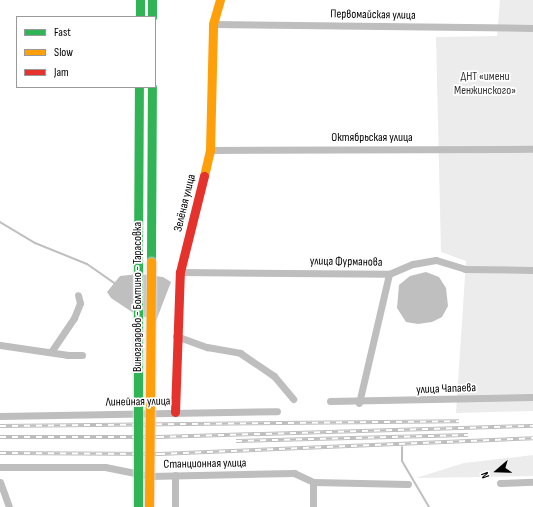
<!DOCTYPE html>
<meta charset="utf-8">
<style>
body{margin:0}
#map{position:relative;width:533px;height:507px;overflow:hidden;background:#fff;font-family:"Sofia Sans Condensed",sans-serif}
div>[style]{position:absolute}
.green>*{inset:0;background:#ececec}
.water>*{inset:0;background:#bfbfbf}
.stream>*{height:2px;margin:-1px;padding:0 1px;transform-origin:1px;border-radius:1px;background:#bfbfbf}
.street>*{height:7px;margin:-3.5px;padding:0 3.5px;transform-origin:3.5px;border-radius:3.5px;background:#bebebe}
.fast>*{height:9px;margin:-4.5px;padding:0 4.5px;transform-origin:4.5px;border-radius:4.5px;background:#30b455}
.slow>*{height:9px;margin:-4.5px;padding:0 4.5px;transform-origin:4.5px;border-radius:4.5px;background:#ff9f0a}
.jam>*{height:9px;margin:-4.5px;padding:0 4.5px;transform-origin:4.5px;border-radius:4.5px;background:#e5322d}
.rail>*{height:3.5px;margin-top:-1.75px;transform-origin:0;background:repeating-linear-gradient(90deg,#fff 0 6px,#bebebe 0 12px);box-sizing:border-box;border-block:1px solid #bebebe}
.bridges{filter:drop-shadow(0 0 1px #dbdbdb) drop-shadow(0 0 1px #dbdbdb)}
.fast-bridge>*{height:9px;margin:-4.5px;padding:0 4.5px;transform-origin:4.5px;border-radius:4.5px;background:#30b455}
.slow-bridge>*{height:9px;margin:-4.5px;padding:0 4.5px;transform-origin:4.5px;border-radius:4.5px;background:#ff9f0a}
span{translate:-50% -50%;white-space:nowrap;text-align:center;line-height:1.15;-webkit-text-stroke:3.5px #fff;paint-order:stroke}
.street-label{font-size:12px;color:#000}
.park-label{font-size:12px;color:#333}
.legend{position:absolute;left:16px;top:16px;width:140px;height:72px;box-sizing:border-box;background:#fff;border:1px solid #999;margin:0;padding:5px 7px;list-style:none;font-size:12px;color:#000}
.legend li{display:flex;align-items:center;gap:8px;height:20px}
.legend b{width:20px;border:1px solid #999}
.north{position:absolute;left:477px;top:451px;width:40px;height:40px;-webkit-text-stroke:3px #fff;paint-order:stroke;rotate:250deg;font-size:11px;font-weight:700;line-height:16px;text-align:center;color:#000}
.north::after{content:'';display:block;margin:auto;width:14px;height:18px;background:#000;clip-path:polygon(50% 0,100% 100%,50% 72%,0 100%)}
</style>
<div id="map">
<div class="green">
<i style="clip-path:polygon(500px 0,533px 0,533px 411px,456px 413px,466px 261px,441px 252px,436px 37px,497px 36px)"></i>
<i style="clip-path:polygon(533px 455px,533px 476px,416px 478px,464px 463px)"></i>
</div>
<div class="water">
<i style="clip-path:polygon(426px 272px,439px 277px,446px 288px,448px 306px,442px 317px,432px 322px,418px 324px,406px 322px,397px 308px,399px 285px,410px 276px)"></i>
<i style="clip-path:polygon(138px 274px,163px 277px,171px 282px,156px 321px,132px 312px,111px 298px,107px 292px,120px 276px)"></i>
</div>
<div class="stream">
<i style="left:0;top:222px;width:41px;rotate:31deg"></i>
<i style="left:35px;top:243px;width:56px;rotate:22deg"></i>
<i style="left:87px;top:264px;width:33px;rotate:35deg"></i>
<i style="left:402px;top:447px;width:14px;rotate:90deg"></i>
<i style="left:402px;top:461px;width:53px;rotate:59.6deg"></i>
</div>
<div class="street">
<i style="left:213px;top:24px;width:320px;rotate:0.7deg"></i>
<i style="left:210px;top:150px;width:323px;rotate:-0.2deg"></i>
<i style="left:180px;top:272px;width:209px;rotate:0.5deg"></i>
<i style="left:389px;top:274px;width:26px;rotate:-23deg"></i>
<i style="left:413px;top:264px;width:23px;rotate:-10deg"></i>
<i style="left:436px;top:260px;width:30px;rotate:17deg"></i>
<i style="left:465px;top:269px;width:68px;rotate:0.8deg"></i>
<i style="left:176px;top:336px;width:33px;rotate:20deg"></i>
<i style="left:207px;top:347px;width:34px;rotate:10deg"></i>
<i style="left:240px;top:353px;width:41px;rotate:34.1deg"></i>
<i style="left:274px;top:376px;width:30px;rotate:50deg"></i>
<i style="left:0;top:345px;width:69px;rotate:8.4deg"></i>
<i style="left:68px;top:355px;width:14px"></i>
<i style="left:51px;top:352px;width:41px;rotate:-55.9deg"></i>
<i style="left:74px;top:318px;width:16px;rotate:-68deg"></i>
<i style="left:80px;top:303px;width:8px;rotate:-104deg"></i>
<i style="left:330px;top:401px;width:203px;rotate:-1.1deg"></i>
<i style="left:359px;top:403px;width:132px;rotate:-76.9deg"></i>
<i style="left:0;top:416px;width:277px;rotate:-1deg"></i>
<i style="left:0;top:467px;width:105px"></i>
<i style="left:105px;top:467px;width:46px;rotate:11.3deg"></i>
<i style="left:150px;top:476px;width:144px;rotate:-1.2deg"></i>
<i style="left:294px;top:473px;width:21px;rotate:25deg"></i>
<i style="left:313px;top:482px;width:95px;rotate:1.2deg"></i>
<i style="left:0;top:482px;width:27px;rotate:70deg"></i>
<i style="left:313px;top:482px;width:25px;rotate:90deg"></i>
<i style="left:500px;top:483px;width:33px;rotate:-2deg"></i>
<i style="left:175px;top:507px;width:32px;rotate:-90deg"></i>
</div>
<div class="fast">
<i style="left:140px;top:0;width:17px;rotate:90deg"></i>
<i style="left:152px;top:0;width:17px;rotate:90deg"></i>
<i style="left:138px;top:262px;width:175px;rotate:-89.7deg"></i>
<i style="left:151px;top:262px;width:175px;rotate:-89.7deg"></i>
</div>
<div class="slow">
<i style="left:204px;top:176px;width:27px;rotate:-77deg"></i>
<i style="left:210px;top:150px;width:126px;rotate:-88.6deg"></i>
<i style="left:213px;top:24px;width:25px;rotate:-74deg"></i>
</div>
<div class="jam">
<i style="left:175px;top:412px;width:140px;rotate:-88deg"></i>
<i style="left:180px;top:272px;width:99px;rotate:-76deg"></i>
</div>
<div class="rail">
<i style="left:0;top:426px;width:459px;rotate:-0.6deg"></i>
<i style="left:0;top:437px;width:158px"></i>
<i style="left:158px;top:437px;width:375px;rotate:-1.7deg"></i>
<i style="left:236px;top:441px;width:232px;rotate:-1.5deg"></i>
<i style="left:0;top:453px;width:159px;rotate:0.4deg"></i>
<i style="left:159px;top:454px;width:374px;rotate:-2.4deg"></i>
</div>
<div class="bridges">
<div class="fast-bridge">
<i style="left:138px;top:262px;width:245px;rotate:90deg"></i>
</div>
<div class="slow-bridge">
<i style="left:149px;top:507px;width:245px;rotate:-89.5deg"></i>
</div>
</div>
<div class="street-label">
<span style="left:373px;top:15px;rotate:1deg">Первомайская улица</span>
<span style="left:372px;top:138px">Октябрьская улица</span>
<span style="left:185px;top:203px;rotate:-76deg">Зелёная улица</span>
<span style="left:346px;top:262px;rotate:1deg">улица Фурманова</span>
<span style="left:138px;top:297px;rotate:-90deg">Виноградово - Болтино - Тарасовка</span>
<span style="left:446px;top:389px;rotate:-2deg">улица Чапаева</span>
<span style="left:138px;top:402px;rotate:-1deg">Линейная улица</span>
<span style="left:205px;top:464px;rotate:-1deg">Станционная улица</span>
</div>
<div class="park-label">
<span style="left:485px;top:84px">ДНТ «имени<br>Менжинского»</span>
</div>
<ul class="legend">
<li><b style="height:5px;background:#30b455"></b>Fast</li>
<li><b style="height:5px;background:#ff9f0a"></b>Slow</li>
<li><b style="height:5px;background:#e5322d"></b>Jam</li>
</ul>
<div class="north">N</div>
</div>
